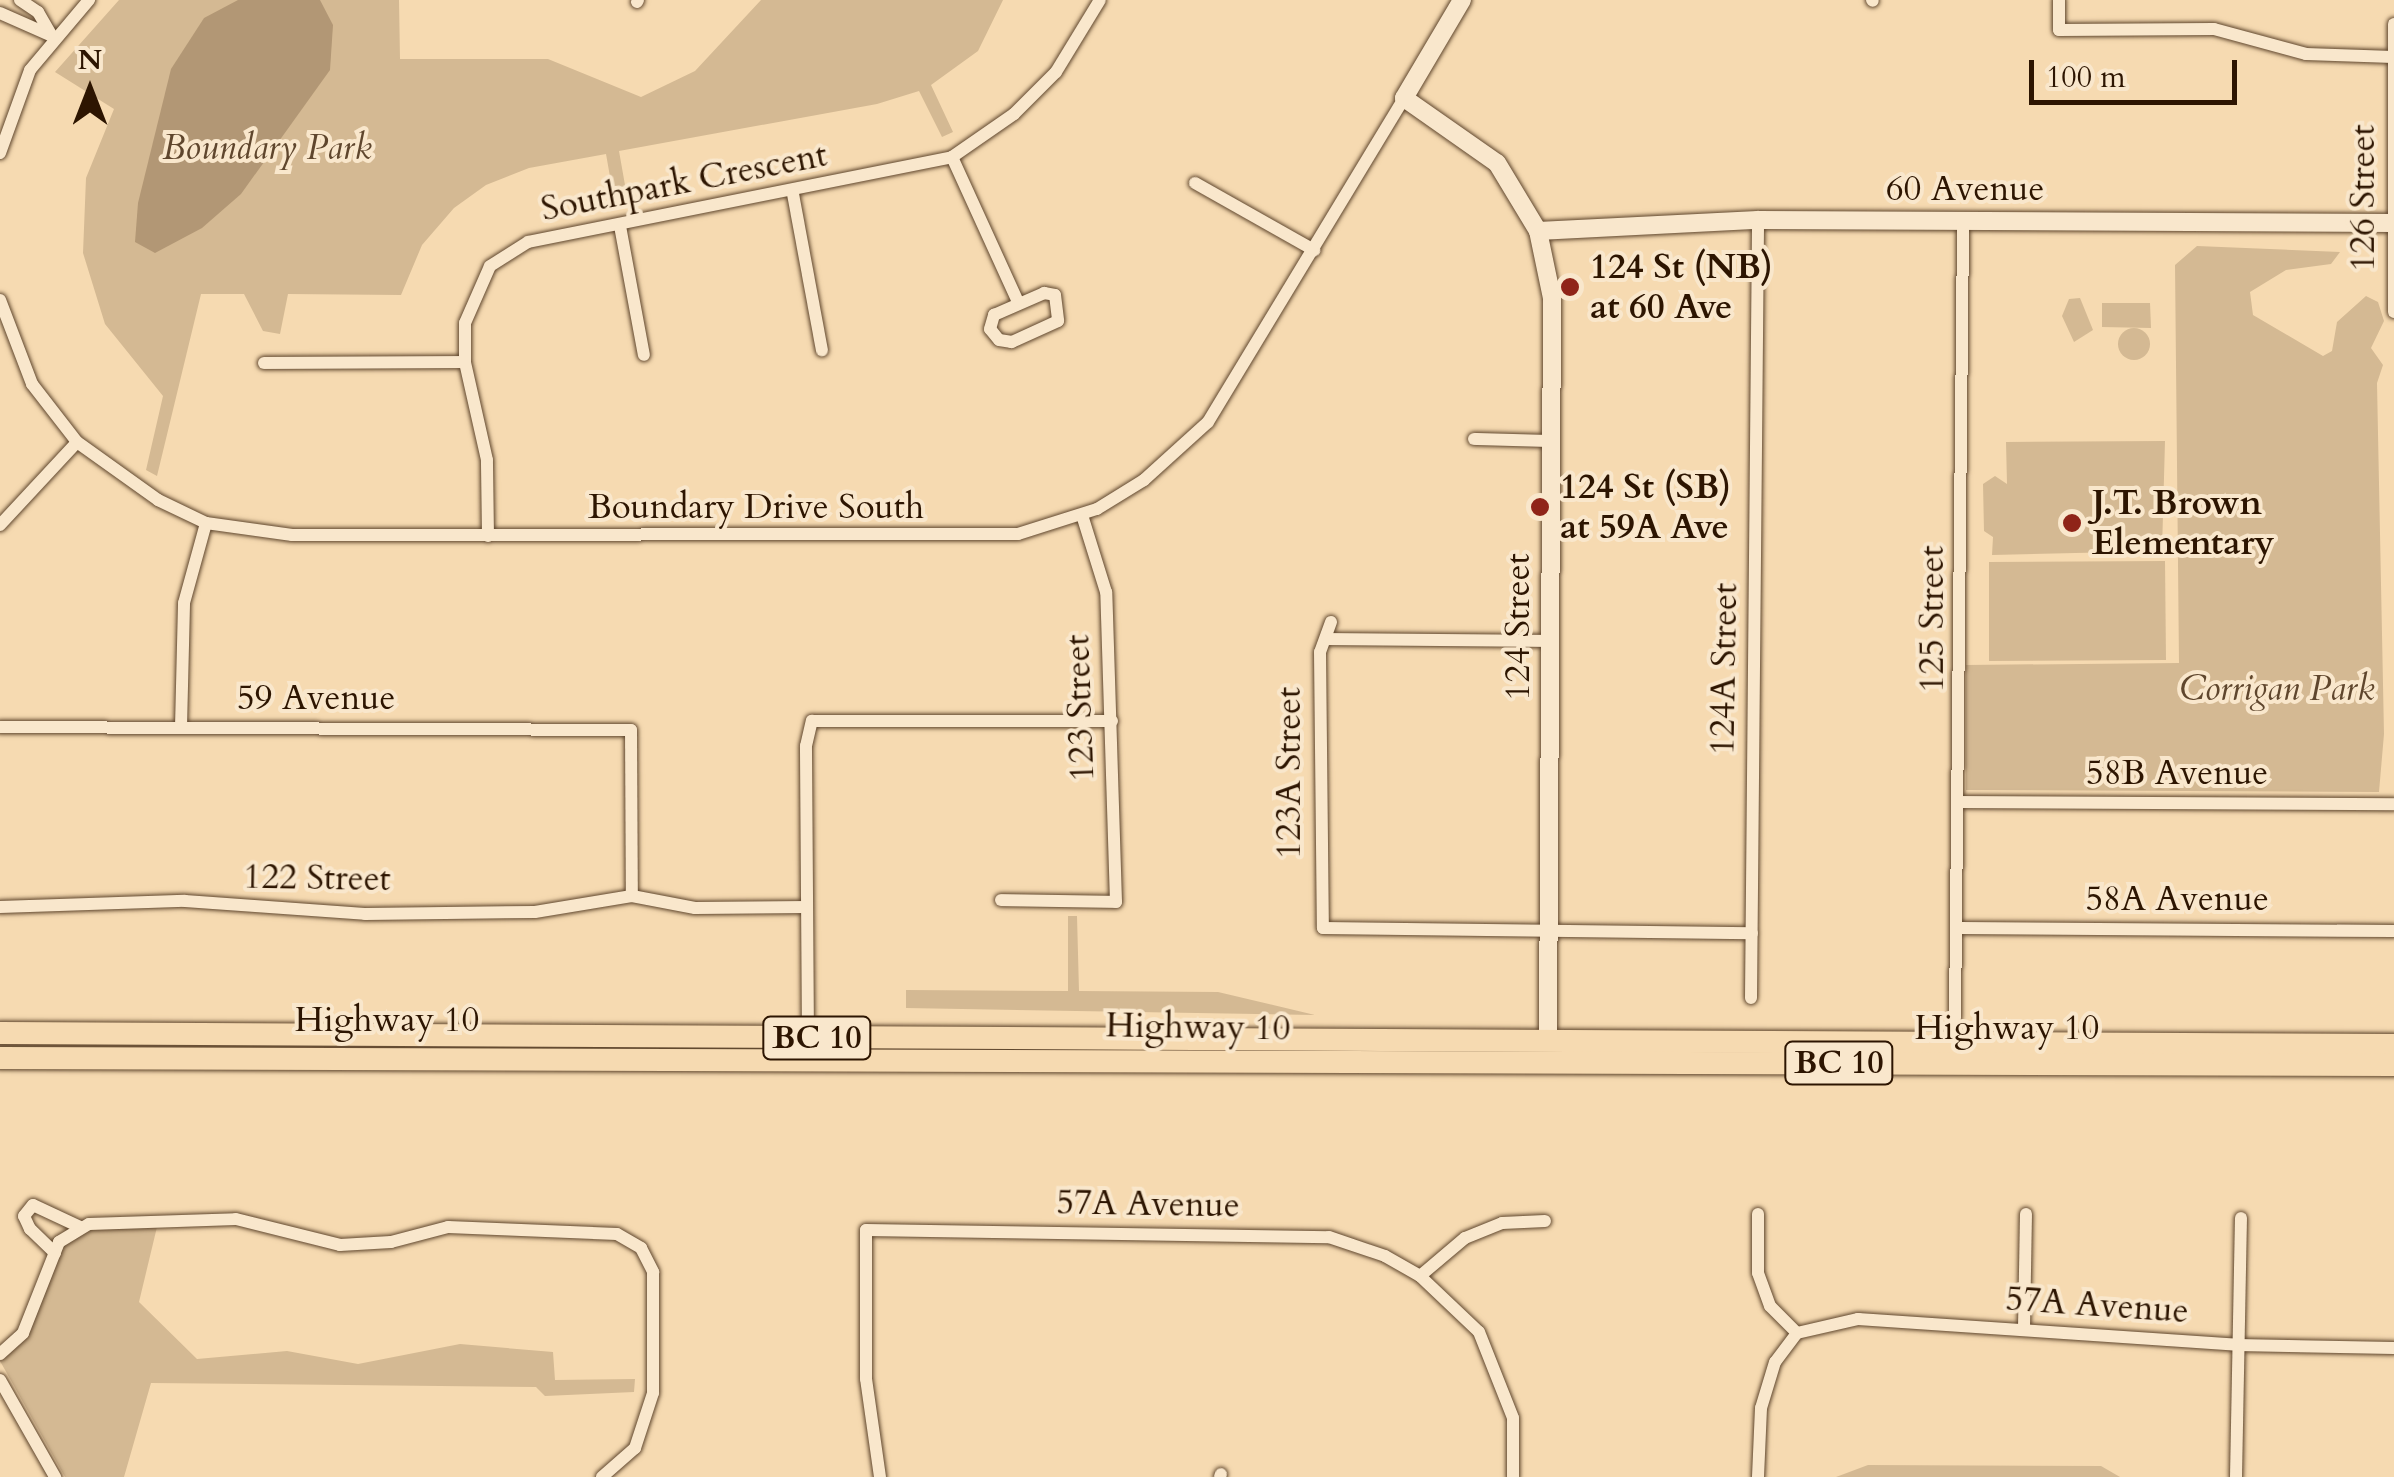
<!DOCTYPE html>
<style>
body{margin:0}
#map{position:relative;width:2394px;height:1477px;overflow:hidden;background:#f6dab1;font-family:Cardo,serif}
div>[style]{position:absolute}
.green>*{inset:0;background:#d4b993}
.round{border-radius:50%}
.water>*{inset:0;background:#b29775}
.roads{filter:drop-shadow(0 0 2px #5f462d) drop-shadow(0 0 2px #5f462d)}
.street>*{height:12px;margin:-6px;padding:0 6px;transform-origin:6px;border-radius:6px;background:#f9e7cc}
.secondary>*{height:18px;margin:-9px;padding:0 9px;transform-origin:9px;border-radius:9px;background:#f9e7cc}
.highway>*{height:22px;margin:-11px;padding:0 11px;transform-origin:11px;border-radius:11px;background:#f6dab1}
.dots>*{width:28px;height:28px;translate:-50% -50%;box-sizing:border-box;border:5px solid #f9e7cc;border-radius:50%}
span{translate:-50% -50%;white-space:nowrap;text-align:center;line-height:1.15;-webkit-text-stroke:8px #f9e7cc;paint-order:stroke}
.shield-label span{padding:2px 8px;background:#f9e7cc;border:2px solid;border-radius:8px;-webkit-text-stroke-width:0}
.shield-label{font-size:32px;color:#2d1501;font-weight:700}
.park-label{font-size:35px;color:#5f462d;font-style:italic}
.street-label{font-size:35px;color:#2d1501}
.poi-label{font-size:35px;color:#2d1501;font-weight:700}
.left{translate:0 -50%;text-align:left}
.north{position:absolute;left:40px;top:40px;width:100px;height:100px;-webkit-text-stroke:8px #f9e7cc;paint-order:stroke;rotate:0deg;font-size:28px;font-weight:700;line-height:40px;text-align:center;color:#2d1501}
.north::after{content:'';display:block;margin:auto;width:35px;height:45px;background:#2d1501;clip-path:polygon(50% 0,100% 100%,50% 72%,0 100%)}
.scale{position:absolute;left:2029px;top:60px;width:208px;height:45px;box-sizing:border-box;border:5px solid #2d1501;border-top:0;padding-left:12px;font-size:30px;line-height:35px;white-space:nowrap;color:#2d1501;-webkit-text-stroke:8px #f9e7cc;paint-order:stroke}
</style>
<div id="map">
<div class="green">
<i style="clip-path:polygon(119px 0,399px 0,400px 59px,548px 59px,641px 97px,695px 71px,761px 0,1003px 0,978px 51px,931px 85px,953px 132px,942px 137px,919px 91px,877px 104px,619px 151px,628px 202px,615px 205px,606px 154px,529px 168px,486px 185px,454px 208px,422px 245px,401px 295px,288px 294px,280px 334px,263px 331px,244px 294px,201px 294px,157px 476px,146px 470px,163px 396px,105px 324px,83px 253px,86px 178px,114px 109px,55px 72px)"></i>
<i style="clip-path:polygon(2197px 246px,2340px 252px,2331px 264px,2286px 270px,2250px 292px,2253px 315px,2323px 356px,2332px 351px,2337px 322px,2366px 296px,2378px 302px,2384px 321px,2371px 348px,2383px 365px,2377px 383px,2384px 734px,2379px 792px,1966px 790px,1966px 665px,2179px 663px,2175px 265px)"></i>
<i style="clip-path:polygon(2080px 298px,2093px 330px,2074px 342px,2062px 316px,2069px 299px)"></i>
<i style="clip-path:polygon(2102px 303px,2150px 303px,2151px 328px,2102px 327px)"></i>
<i class="round" style="left:2118px;top:328px;width:32px;height:32px"></i>
<i style="clip-path:polygon(2165px 441px,2162px 551px,1992px 555px,1993px 537px,1984px 531px,1983px 484px,1995px 476px,2007px 484px,2006px 442px)"></i>
<i style="clip-path:polygon(2165px 561px,2166px 660px,1989px 661px,1989px 562px)"></i>
<i style="clip-path:polygon(1068px 916px,1077px 916px,1079px 991px,1218px 992px,1315px 1015px,906px 1008px,906px 990px,1068px 991px)"></i>
<i style="clip-path:polygon(157px 1227px,139px 1302px,197px 1359px,287px 1351px,358px 1364px,460px 1344px,553px 1352px,555px 1380px,635px 1379px,634px 1392px,545px 1396px,536px 1387px,151px 1383px,124px 1477px,65px 1477px,0 1361px,26px 1337px,62px 1246px,90px 1230px)"></i>
<i style="clip-path:polygon(1868px 1465px,2101px 1466px,2120px 1477px,1836px 1477px)"></i>
</div>
<div class="water">
<i style="clip-path:polygon(238px 0,320px 0,333px 25px,330px 70px,241px 194px,202px 228px,155px 253px,135px 242px,138px 203px,171px 69px,204px 18px)"></i>
</div>
<div class="roads">
<div class="street">
<i style="left:20px;top:0;width:22px;rotate:34deg"></i>
<i style="left:38px;top:12px;width:28px;rotate:60deg"></i>
<i style="left:1872px;top:0;width:1px;rotate:45deg"></i>
<i style="left:2059px;top:0;width:30px;rotate:90deg"></i>
<i style="left:2059px;top:30px;width:155px;rotate:-0.4deg"></i>
<i style="left:2214px;top:29px;width:95px;rotate:15.2deg"></i>
<i style="left:2306px;top:54px;width:87px;rotate:2deg"></i>
<i style="left:637px;top:2px;width:2px;rotate:-63deg"></i>
<i style="left:0;top:13px;width:57px;rotate:23.9deg"></i>
<i style="left:2394px;top:24px;width:288px;rotate:90deg"></i>
<i style="left:0;top:153px;width:88px;rotate:-70.1deg"></i>
<i style="left:30px;top:70px;width:92px;rotate:-49.9deg"></i>
<i style="left:952px;top:157px;width:159px;rotate:65.5deg"></i>
<i style="left:1195px;top:183px;width:137px;rotate:29.4deg"></i>
<i style="left:793px;top:194px;width:159px;rotate:79.5deg"></i>
<i style="left:620px;top:226px;width:131px;rotate:79.5deg"></i>
<i style="left:1044px;top:293px;width:11px;rotate:10deg"></i>
<i style="left:1055px;top:295px;width:26px;rotate:83deg"></i>
<i style="left:1058px;top:321px;width:51px;rotate:155.5deg"></i>
<i style="left:1012px;top:342px;width:13px;rotate:-171deg"></i>
<i style="left:999px;top:340px;width:14px;rotate:-129deg"></i>
<i style="left:990px;top:329px;width:15px;rotate:-74deg"></i>
<i style="left:994px;top:315px;width:55px;rotate:-23.7deg"></i>
<i style="left:0;top:300px;width:90px;rotate:69.1deg"></i>
<i style="left:32px;top:384px;width:73px;rotate:52.2deg"></i>
<i style="left:77px;top:442px;width:100px;rotate:35.6deg"></i>
<i style="left:158px;top:500px;width:53px;rotate:25.6deg"></i>
<i style="left:206px;top:523px;width:87px;rotate:7.9deg"></i>
<i style="left:292px;top:535px;width:726px;rotate:-0.08deg"></i>
<i style="left:1018px;top:534px;width:83px;rotate:-17.6deg"></i>
<i style="left:1097px;top:509px;width:55px;rotate:-31.7deg"></i>
<i style="left:1144px;top:480px;width:86px;rotate:-42.2deg"></i>
<i style="left:1208px;top:422px;width:379px;rotate:-58.8deg"></i>
<i style="left:264px;top:363px;width:201px;rotate:-0.3deg"></i>
<i style="left:1474px;top:439px;width:78px;rotate:1.5deg"></i>
<i style="left:0;top:525px;width:113px;rotate:-47.1deg"></i>
<i style="left:488px;top:536px;width:76px;rotate:-90.8deg"></i>
<i style="left:487px;top:460px;width:100px;rotate:-102.7deg"></i>
<i style="left:465px;top:362px;width:39px;rotate:-90deg"></i>
<i style="left:465px;top:323px;width:62px;rotate:-66.3deg"></i>
<i style="left:490px;top:266px;width:45px;rotate:-32.3deg"></i>
<i style="left:528px;top:242px;width:432px;rotate:-11.3deg"></i>
<i style="left:952px;top:157px;width:75px;rotate:-34.7deg"></i>
<i style="left:1014px;top:114px;width:59px;rotate:-45deg"></i>
<i style="left:1056px;top:72px;width:84px;rotate:-58.6deg"></i>
<i style="left:1331px;top:622px;width:32px;rotate:110deg"></i>
<i style="left:1320px;top:652px;width:276px;rotate:89.4deg"></i>
<i style="left:1323px;top:928px;width:429px;rotate:0.7deg"></i>
<i style="left:1329px;top:639px;width:221px;rotate:0.5deg"></i>
<i style="left:0;top:727px;width:631px;rotate:0.27deg"></i>
<i style="left:631px;top:730px;width:166px;rotate:89.7deg"></i>
<i style="left:181px;top:727px;width:124px;rotate:-88.6deg"></i>
<i style="left:184px;top:603px;width:83px;rotate:-74.6deg"></i>
<i style="left:1961px;top:802px;width:433px;rotate:0.3deg"></i>
<i style="left:1001px;top:900px;width:115px;rotate:1deg"></i>
<i style="left:1116px;top:902px;width:310px;rotate:-91.8deg"></i>
<i style="left:1106px;top:592px;width:81px;rotate:-107.3deg"></i>
<i style="left:0;top:907px;width:185px;rotate:-1.9deg"></i>
<i style="left:185px;top:901px;width:180px;rotate:4.1deg"></i>
<i style="left:365px;top:914px;width:170px;rotate:-0.7deg"></i>
<i style="left:535px;top:912px;width:98px;rotate:-9.4deg"></i>
<i style="left:632px;top:896px;width:64px;rotate:10.8deg"></i>
<i style="left:695px;top:908px;width:112px;rotate:-0.5deg"></i>
<i style="left:1960px;top:928px;width:434px;rotate:0.4deg"></i>
<i style="left:1751px;top:998px;width:778px;rotate:-89.48deg"></i>
<i style="left:1955px;top:1018px;width:797px;rotate:-89.42deg"></i>
<i style="left:808px;top:1038px;width:292px;rotate:-90.4deg"></i>
<i style="left:806px;top:746px;width:26px;rotate:-77deg"></i>
<i style="left:812px;top:721px;width:300px"></i>
<i style="left:1758px;top:1214px;width:59px;rotate:90deg"></i>
<i style="left:1758px;top:1273px;width:35px;rotate:70deg"></i>
<i style="left:1770px;top:1306px;width:38px;rotate:45deg"></i>
<i style="left:1797px;top:1333px;width:36px;rotate:127deg"></i>
<i style="left:1775px;top:1362px;width:48px;rotate:106.9deg"></i>
<i style="left:1761px;top:1408px;width:69px;rotate:92.5deg"></i>
<i style="left:55px;top:1253px;width:35px;rotate:-136deg"></i>
<i style="left:30px;top:1229px;width:14px;rotate:-115deg"></i>
<i style="left:24px;top:1216px;width:14px;rotate:-51deg"></i>
<i style="left:33px;top:1205px;width:52px;rotate:25.1deg"></i>
<i style="left:1420px;top:1276px;width:59px;rotate:-40.2deg"></i>
<i style="left:1465px;top:1238px;width:40px;rotate:-22deg"></i>
<i style="left:1502px;top:1223px;width:43px;rotate:-2.7deg"></i>
<i style="left:2024px;top:1328px;width:114px;rotate:-89deg"></i>
<i style="left:1797px;top:1333px;width:63px;rotate:-12.9deg"></i>
<i style="left:1858px;top:1319px;width:380px;rotate:3.9deg"></i>
<i style="left:2237px;top:1345px;width:157px;rotate:1.1deg"></i>
<i style="left:0;top:1354px;width:31px;rotate:-42deg"></i>
<i style="left:23px;top:1333px;width:98px;rotate:-68.4deg"></i>
<i style="left:59px;top:1242px;width:35px;rotate:-31deg"></i>
<i style="left:89px;top:1224px;width:147px;rotate:-1.9deg"></i>
<i style="left:236px;top:1219px;width:107px;rotate:14deg"></i>
<i style="left:340px;top:1245px;width:51px;rotate:-3.4deg"></i>
<i style="left:391px;top:1242px;width:59px;rotate:-14.7deg"></i>
<i style="left:448px;top:1227px;width:169px;rotate:2.4deg"></i>
<i style="left:617px;top:1234px;width:28px;rotate:30deg"></i>
<i style="left:641px;top:1248px;width:27px;rotate:63deg"></i>
<i style="left:653px;top:1272px;width:121px;rotate:90deg"></i>
<i style="left:653px;top:1393px;width:58px;rotate:108.1deg"></i>
<i style="left:635px;top:1448px;width:44px;rotate:138.7deg"></i>
<i style="left:0;top:1380px;width:112px;rotate:60.4deg"></i>
<i style="left:880px;top:1477px;width:99px;rotate:-98.1deg"></i>
<i style="left:866px;top:1379px;width:149px;rotate:-90deg"></i>
<i style="left:866px;top:1230px;width:463px;rotate:0.9deg"></i>
<i style="left:1329px;top:1237px;width:59px;rotate:18.7deg"></i>
<i style="left:1385px;top:1256px;width:40px;rotate:29.7deg"></i>
<i style="left:1420px;top:1276px;width:81px;rotate:43.5deg"></i>
<i style="left:1479px;top:1332px;width:92px;rotate:68.4deg"></i>
<i style="left:1513px;top:1418px;width:59px;rotate:90deg"></i>
<i style="left:1220px;top:1477px;width:3px;rotate:-72deg"></i>
<i style="left:2236px;top:1477px;width:259px;rotate:-88.9deg"></i>
</div>
<div class="secondary">
<i style="left:1462px;top:0;width:114px;rotate:120.6deg"></i>
<i style="left:1404px;top:98px;width:113px;rotate:35deg"></i>
<i style="left:1497px;top:163px;width:79px;rotate:58.9deg"></i>
<i style="left:1538px;top:231px;width:68px;rotate:78.2deg"></i>
<i style="left:1552px;top:298px;width:740px;rotate:90.31deg"></i>
<i style="left:1538px;top:231px;width:220px;rotate:-2.9deg"></i>
<i style="left:1758px;top:220px;width:636px;rotate:0.27deg"></i>
</div>
<div class="highway">
<i style="left:0;top:1033px;width:2394px;rotate:0.29deg"></i>
<i style="left:0;top:1058px;width:2394px;rotate:0.17deg"></i>
</div>
</div>
<div class="dots">
<i style="left:1570px;top:287px;background:#8f2418"></i>
<i style="left:1540px;top:507px;background:#8f2418"></i>
<i style="left:2072px;top:523px;background:#8f2418"></i>
</div>
<div class="shield-label">
<span style="left:817px;top:1038px">BC 10</span>
<span style="left:1839px;top:1063px">BC 10</span>
</div>
<div class="park-label">
<span style="left:267px;top:148px">Boundary Park</span>
<span style="left:2277px;top:689px">Corrigan Park</span>
</div>
<div class="street-label">
<span style="left:684px;top:182px;rotate:-11deg">Southpark Crescent</span>
<span style="left:1965px;top:189px">60 Avenue</span>
<span style="left:2363px;top:198px;rotate:-90deg">126 Street</span>
<span style="left:756px;top:507px">Boundary Drive South</span>
<span style="left:1932px;top:619px;rotate:-90deg">125 Street</span>
<span style="left:1518px;top:627px;rotate:-90deg">124 Street</span>
<span style="left:1724px;top:669px;rotate:-89deg">124A Street</span>
<span style="left:316px;top:698px">59 Avenue</span>
<span style="left:1080px;top:708px;rotate:-92deg">123 Street</span>
<span style="left:1289px;top:773px;rotate:-90deg">123A Street</span>
<span style="left:2177px;top:773px">58B Avenue</span>
<span style="left:317px;top:878px;rotate:1deg">122 Street</span>
<span style="left:2177px;top:899px">58A Avenue</span>
<span style="left:387px;top:1020px">Highway 10</span>
<span style="left:1198px;top:1027px;rotate:1deg">Highway 10</span>
<span style="left:2007px;top:1028px">Highway 10</span>
<span style="left:1148px;top:1204px;rotate:1deg">57A Avenue</span>
<span style="left:2097px;top:1305px;rotate:4deg">57A Avenue</span>
</div>
<div class="poi-label">
<span class="left" style="left:1590px;top:287px">124 St (NB)<br>at 60 Ave</span>
<span class="left" style="left:1560px;top:507px">124 St (SB)<br>at 59A Ave</span>
<span class="left" style="left:2092px;top:523px">J.T. Brown<br>Elementary</span>
</div>
<div class="north">N</div>
<div class="scale">100 m</div>
</div>
